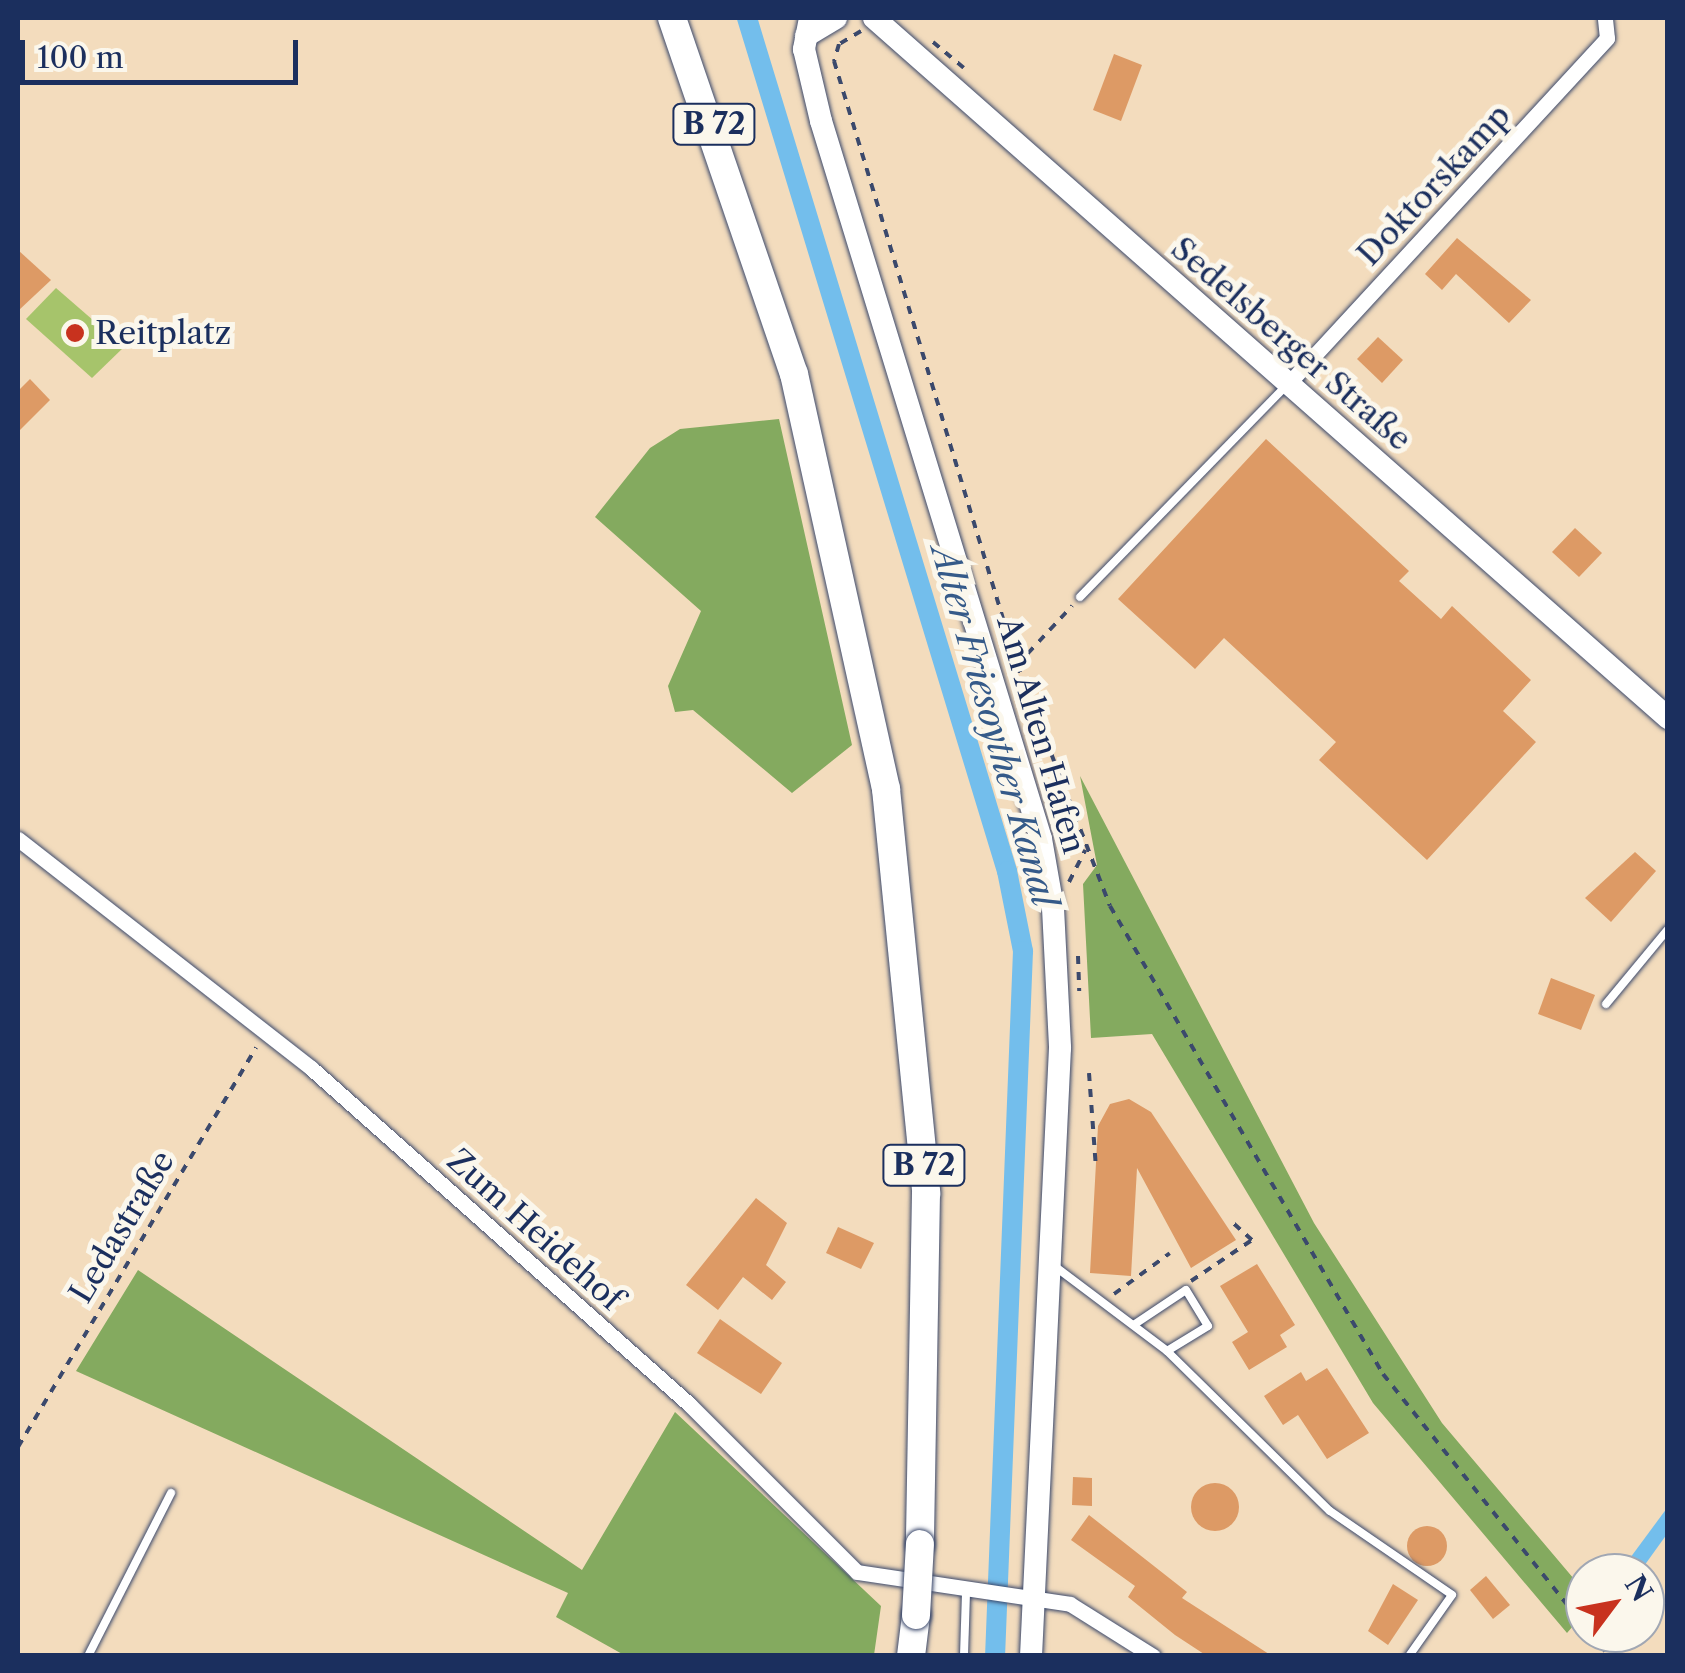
<!DOCTYPE html>
<meta charset="utf-8">
<style>
body{margin:0}
#map{position:relative;width:1685px;height:1673px;overflow:hidden;background:#f3dcbd;font-family:"Libre Caslon Text",serif}
div>[style]{position:absolute}
.green>*{inset:0;background:#a6c46b}
.forest>*{inset:0;background:#84aa5f}
.water>*{inset:0;background:#73beec}
.canal>*{height:20px;margin:-10px;padding:0 10px;transform-origin:10px;border-radius:10px;background:#73beec}
.building>*{inset:0;background:#dd9a65}
.round{border-radius:50%}
.path>*{height:4px;margin-top:-2px;transform-origin:0;background:repeating-linear-gradient(90deg,#3b496c 0 8px,transparent 0 16px)}
.roads{filter:drop-shadow(0 0 2px #3b496c) drop-shadow(0 0 2px #3b496c)}
.lane>*{height:8px;margin:-4px;padding:0 4px;transform-origin:4px;border-radius:4px;background:#fff}
.street>*{height:15px;margin:-7.5px;padding:0 7.5px;transform-origin:7.5px;border-radius:7.5px;background:#fff}
.secondary>*{height:22px;margin:-11px;padding:0 11px;transform-origin:11px;border-radius:11px;background:#fff}
.highway>*{height:28px;margin:-14px;padding:0 14px;transform-origin:14px;border-radius:14px;background:#fff}
.bridges{filter:drop-shadow(0 0 2px #3b496c) drop-shadow(0 0 2px #3b496c)}
.highway-bridge>*{height:28px;margin:-14px;padding:0 14px;transform-origin:14px;border-radius:14px;background:#fff}
.dots>*{width:28px;height:28px;translate:-50% -50%;box-sizing:border-box;border:5px solid #fbf7ec;border-radius:50%}
span{translate:-50% -50%;white-space:nowrap;text-align:center;line-height:1.15;-webkit-text-stroke:10px #fbf7ec;paint-order:stroke}
.shield-label span{padding:2px 8px;background:#fbf7ec;border:2px solid;border-radius:8px;-webkit-text-stroke-width:0}
.shield-label{font-size:30px;color:#1b2f5e;font-weight:700}
.street-label{font-size:32px;color:#1b2f5e}
.poi-label{font-size:32px;color:#1b2f5e}
.left{translate:0 -50%;text-align:left}
.water-label{font-size:35px;color:#355a89;font-style:italic}
.frame{position:absolute;inset:0;border:20px solid #1b2f5e;pointer-events:none}
.north{position:absolute;left:1565px;top:1553px;width:100px;height:100px;box-sizing:border-box;background:#fbf7ec;border:2px solid #a1a7b3;border-radius:50%;rotate:58deg;font-size:28px;font-weight:700;line-height:40px;text-align:center;color:#1b2f5e}
.north::after{content:'';display:block;margin:auto;width:35px;height:45px;background:#c8321e;clip-path:polygon(50% 0,100% 100%,50% 72%,0 100%)}
.scale{position:absolute;left:20px;top:40px;width:278px;height:45px;box-sizing:border-box;border:5px solid #1b2f5e;border-top:0;padding-left:12px;font-size:30px;line-height:35px;white-space:nowrap;color:#1b2f5e;-webkit-text-stroke:8px #fbf7ec;paint-order:stroke}
</style>
<div id="map">
<div class="green">
<i style="clip-path:polygon(56px 288px,124px 347px,92px 378px,26px 319px)"></i>
</div>
<div class="forest">
<i style="clip-path:polygon(779px 419px,852px 745px,792px 793px,693px 710px,675px 712px,668px 686px,701px 611px,595px 517px,650px 448px,680px 429px)"></i>
<i style="clip-path:polygon(1080px 776px,1314px 1223px,1442px 1423px,1585px 1592px,1585px 1612px,1567px 1633px,1373px 1403px,1152px 1034px,1091px 1038px,1083px 884px,1097px 865px)"></i>
<i style="clip-path:polygon(138px 1270px,582px 1570px,675px 1412px,881px 1606px,874px 1655px,624px 1655px,556px 1617px,568px 1593px,76px 1371px)"></i>
</div>
<div class="water">
<i style="clip-path:polygon(1667px 1508px,1667px 1534px,1639px 1573px,1619px 1573px)"></i>
</div>
<div class="canal">
<i style="left:747px;top:18px;width:892px;rotate:73.05deg"></i>
<i style="left:1007px;top:871px;width:82px;rotate:78.7deg"></i>
<i style="left:1023px;top:951px;width:706px;rotate:92.27deg"></i>
</div>
<div class="building">
<i style="clip-path:polygon(1114px 54px,1142px 65px,1121px 121px,1093px 110px)"></i>
<i style="clip-path:polygon(1457px 238px,1531px 300px,1509px 323px,1456px 274px,1442px 290px,1425px 274px)"></i>
<i style="clip-path:polygon(18px 250px,51px 280px,18px 311px)"></i>
<i style="clip-path:polygon(1378px 337px,1403px 360px,1382px 383px,1357px 359px)"></i>
<i style="clip-path:polygon(30px 379px,50px 400px,18px 432px,18px 391px)"></i>
<i style="clip-path:polygon(1266px 439px,1409px 571px,1399px 581px,1441px 619px,1452px 606px,1531px 680px,1503px 711px,1536px 742px,1427px 860px,1319px 760px,1336px 742px,1224px 638px,1195px 669px,1118px 599px)"></i>
<i style="clip-path:polygon(1575px 528px,1602px 553px,1579px 577px,1552px 552px)"></i>
<i style="clip-path:polygon(1635px 852px,1656px 871px,1611px 922px,1585px 898px)"></i>
<i style="clip-path:polygon(1551px 978px,1595px 995px,1581px 1030px,1538px 1014px)"></i>
<i style="clip-path:polygon(1129px 1099px,1151px 1112px,1236px 1240px,1191px 1268px,1137px 1168px,1131px 1276px,1090px 1273px,1098px 1126px,1110px 1104px)"></i>
<i style="clip-path:polygon(756px 1198px,787px 1223px,766px 1265px,786px 1282px,772px 1300px,743px 1277px,718px 1310px,686px 1285px)"></i>
<i style="clip-path:polygon(838px 1227px,874px 1243px,861px 1269px,826px 1253px)"></i>
<i style="clip-path:polygon(1257px 1264px,1295px 1325px,1280px 1335px,1287px 1347px,1249px 1370px,1232px 1342px,1248px 1332px,1220px 1286px)"></i>
<i style="clip-path:polygon(720px 1319px,782px 1363px,761px 1394px,697px 1353px)"></i>
<i style="clip-path:polygon(1327px 1368px,1369px 1433px,1327px 1459px,1298px 1415px,1283px 1425px,1264px 1396px,1301px 1372px,1306px 1381px)"></i>
<i style="clip-path:polygon(1073px 1477px,1092px 1478px,1092px 1506px,1072px 1505px)"></i>
<i class="round" style="left:1191px;top:1483px;width:48px;height:48px"></i>
<i style="clip-path:polygon(1089px 1515px,1187px 1592px,1182px 1598px,1272px 1656px,1207px 1656px,1175px 1635px,1128px 1597px,1135px 1586px,1071px 1540px)"></i>
<i class="round" style="left:1407px;top:1526px;width:40px;height:40px"></i>
<i style="clip-path:polygon(1486px 1576px,1510px 1605px,1493px 1619px,1470px 1590px)"></i>
<i style="clip-path:polygon(1393px 1584px,1418px 1600px,1388px 1645px,1368px 1631px)"></i>
</div>
<div class="path">
<i style="left:861px;top:31px;width:26px;rotate:149deg"></i>
<i style="left:839px;top:44px;width:18px;rotate:106deg"></i>
<i style="left:834px;top:61px;width:631px;rotate:73.14deg"></i>
<i style="left:1017px;top:665px;width:258px;rotate:68.9deg"></i>
<i style="left:1110px;top:906px;width:542px;rotate:59.74deg"></i>
<i style="left:1383px;top:1374px;width:324px;rotate:51.4deg"></i>
<i style="left:933px;top:42px;width:40px;rotate:40deg"></i>
<i style="left:1017px;top:665px;width:81px;rotate:-47deg"></i>
<i style="left:1069px;top:882px;width:36px;rotate:-63deg"></i>
<i style="left:1078px;top:956px;width:35px;rotate:88deg"></i>
<i style="left:1089px;top:1073px;width:95px;rotate:85.8deg"></i>
<i style="left:1191px;top:1281px;width:73px;rotate:-33.9deg"></i>
<i style="left:1252px;top:1240px;width:28px;rotate:-138deg"></i>
<i style="left:1114px;top:1294px;width:69px;rotate:-36.2deg"></i>
<i style="left:18px;top:1447px;width:465px;rotate:-59.2deg"></i>
<i style="left:1590px;top:1633px;width:30px;rotate:50deg"></i>
</div>
<div class="roads">
<div class="lane">
<i style="left:1080px;top:597px;width:296px;rotate:-45.7deg"></i>
<i style="left:1606px;top:1004px;width:97px;rotate:-50.4deg"></i>
<i style="left:1053px;top:1265px;width:143px;rotate:37deg"></i>
<i style="left:1167px;top:1351px;width:228px;rotate:44.5deg"></i>
<i style="left:1330px;top:1511px;width:148px;rotate:34.5deg"></i>
<i style="left:1452px;top:1595px;width:75px;rotate:125.2deg"></i>
<i style="left:1135px;top:1324px;width:61px;rotate:-33.7deg"></i>
<i style="left:1186px;top:1290px;width:42px;rotate:58.6deg"></i>
<i style="left:1208px;top:1326px;width:48px;rotate:148.6deg"></i>
<i style="left:88px;top:1656px;width:183px;rotate:-63deg"></i>
<i style="left:964px;top:1656px;width:65px;rotate:-88.2deg"></i>
</div>
<div class="street">
<i style="left:1287px;top:385px;width:472px;rotate:-47.3deg"></i>
<i style="left:1607px;top:38px;width:20px;rotate:-96deg"></i>
<i style="left:18px;top:839px;width:372px;rotate:38deg"></i>
<i style="left:311px;top:1068px;width:507px;rotate:41.64deg"></i>
<i style="left:690px;top:1405px;width:236px;rotate:45deg"></i>
<i style="left:857px;top:1572px;width:215px;rotate:8.5deg"></i>
<i style="left:1070px;top:1604px;width:98px;rotate:32.1deg"></i>
</div>
<div class="secondary">
<i style="left:810px;top:18px;width:32px;rotate:101deg"></i>
<i style="left:804px;top:49px;width:74px;rotate:76.7deg"></i>
<i style="left:821px;top:121px;width:751px;rotate:72.96deg"></i>
<i style="left:1041px;top:839px;width:70px;rotate:80.1deg"></i>
<i style="left:1053px;top:908px;width:140px;rotate:87.1deg"></i>
<i style="left:1060px;top:1048px;width:609px;rotate:92.73deg"></i>
<i style="left:874px;top:18px;width:1059px;rotate:41.4deg"></i>
<i style="left:806px;top:36px;width:35px;rotate:-31deg"></i>
</div>
<div class="highway">
<i style="left:672px;top:18px;width:376px;rotate:71.1deg"></i>
<i style="left:794px;top:374px;width:425px;rotate:77.5deg"></i>
<i style="left:886px;top:789px;width:406px;rotate:84.3deg"></i>
<i style="left:926px;top:1193px;width:351px;rotate:91deg"></i>
<i style="left:911px;top:1656px;width:41px;rotate:-83deg"></i>
</div>
</div>
<div class="bridges">
<div class="highway-bridge">
<i style="left:916px;top:1615px;width:71px;rotate:-86.8deg"></i>
</div>
</div>
<div class="dots">
<i style="left:75px;top:333px;background:#c8321e"></i>
</div>
<div class="shield-label">
<span style="left:714px;top:124px">B 72</span>
<span style="left:924px;top:1165px">B 72</span>
</div>
<div class="street-label">
<span style="left:1434px;top:185px;rotate:-47deg">Doktorskamp</span>
<span style="left:1291px;top:344px;rotate:41deg">Sedelsberger Straße</span>
<span style="left:1041px;top:735px;rotate:74deg">Am Alten Hafen</span>
<span style="left:122px;top:1227px;rotate:-59deg">Ledastraße</span>
<span style="left:535px;top:1230px;rotate:42deg">Zum Heidehof</span>
</div>
<div class="poi-label">
<span class="left" style="left:95px;top:333px">Reitplatz</span>
</div>
<div class="water-label">
<span style="left:994px;top:726px;rotate:74deg">Alter Friesoyther Kanal</span>
</div>
<div class="frame"></div>
<div class="north">N</div>
<div class="scale">100 m</div>
</div>
